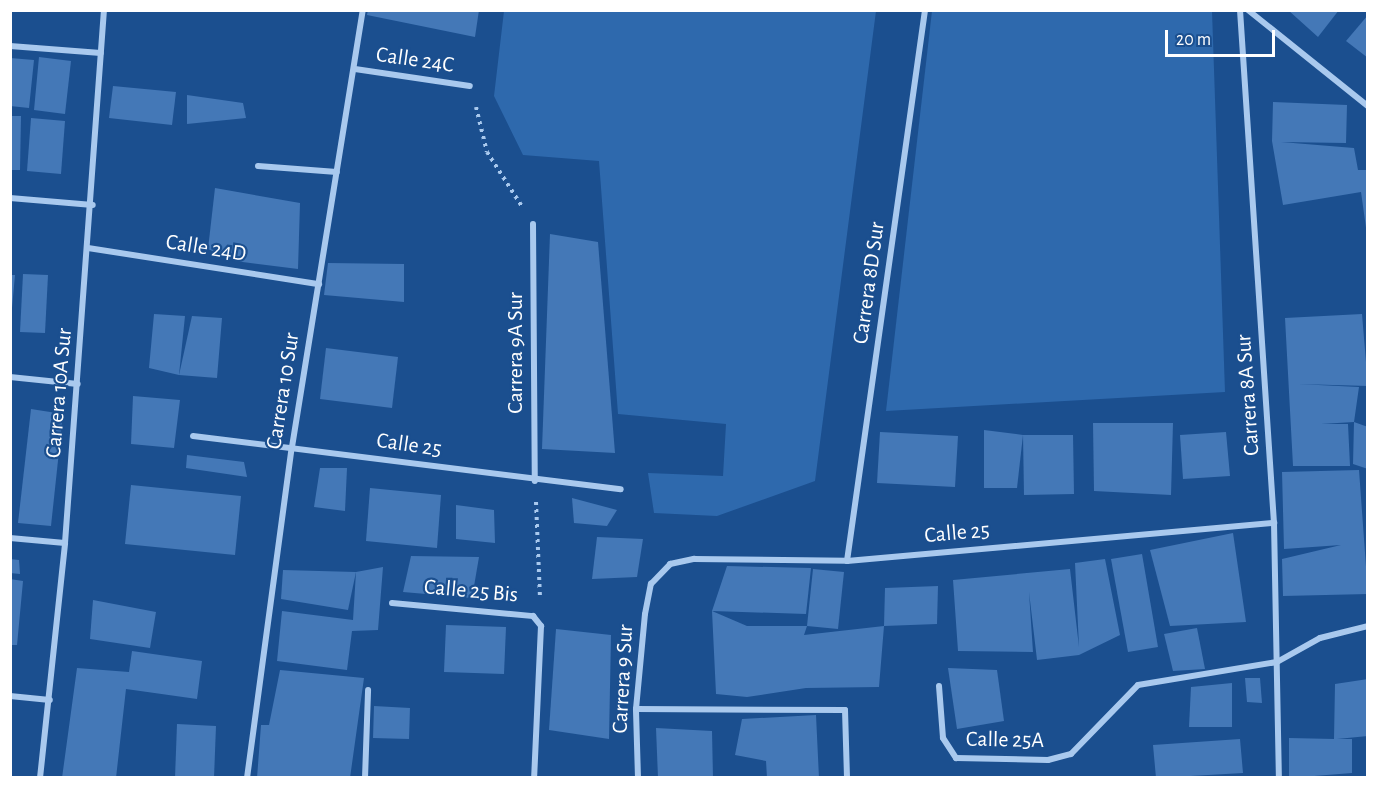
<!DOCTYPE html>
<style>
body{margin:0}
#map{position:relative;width:1378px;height:788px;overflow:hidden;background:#1b4f8f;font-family:"Alegreya Sans",sans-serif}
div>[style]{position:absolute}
.green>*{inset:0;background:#2e69ad}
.building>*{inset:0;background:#4478b7}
.path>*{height:4px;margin-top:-2px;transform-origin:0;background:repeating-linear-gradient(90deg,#a9c9ee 0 3px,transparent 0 7.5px)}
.street>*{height:6px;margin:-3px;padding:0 3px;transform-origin:3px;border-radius:3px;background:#a9c9ee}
span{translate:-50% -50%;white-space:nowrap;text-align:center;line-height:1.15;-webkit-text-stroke:4.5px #1b4f8f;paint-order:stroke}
.street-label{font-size:22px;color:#fff}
.frame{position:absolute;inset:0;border:12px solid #fff;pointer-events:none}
.scale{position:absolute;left:1165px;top:30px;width:110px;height:27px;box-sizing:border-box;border:3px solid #fff;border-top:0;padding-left:8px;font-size:18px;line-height:21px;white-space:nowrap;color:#fff;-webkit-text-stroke:4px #1b4f8f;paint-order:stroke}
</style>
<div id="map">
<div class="green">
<i style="clip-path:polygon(504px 11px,876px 11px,815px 481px,717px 516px,654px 513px,648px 473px,723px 476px,726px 424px,618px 414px,599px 161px,523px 155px,494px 96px)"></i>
<i style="clip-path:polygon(932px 11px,1212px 11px,1225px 392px,886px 411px)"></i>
</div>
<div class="building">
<i style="clip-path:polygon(368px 10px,479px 10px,475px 37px,367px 15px)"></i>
<i style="clip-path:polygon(1288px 10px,1339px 10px,1318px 37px)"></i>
<i style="clip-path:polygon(1368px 15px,1368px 58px,1346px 41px)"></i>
<i style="clip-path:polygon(39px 57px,71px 61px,65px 114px,34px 110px)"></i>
<i style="clip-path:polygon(10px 58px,34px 60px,29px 108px,10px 106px)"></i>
<i style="clip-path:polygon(113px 86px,176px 92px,172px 125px,109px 118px)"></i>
<i style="clip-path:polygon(187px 95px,243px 103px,246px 118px,187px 124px)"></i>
<i style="clip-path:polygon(1273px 102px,1347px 105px,1346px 143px,1281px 142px,1354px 148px,1358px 170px,1368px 170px,1368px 242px,1361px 192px,1283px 205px,1272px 141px)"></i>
<i style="clip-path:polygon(10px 116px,21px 116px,20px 170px,10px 170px)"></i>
<i style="clip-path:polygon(31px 118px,65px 121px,61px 174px,27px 171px)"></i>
<i style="clip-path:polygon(215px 188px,300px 203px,298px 269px,235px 261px,208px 249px)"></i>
<i style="clip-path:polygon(550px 234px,598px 242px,615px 453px,542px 449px)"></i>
<i style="clip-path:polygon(328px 263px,404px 264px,404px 302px,324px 295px)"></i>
<i style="clip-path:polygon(23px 274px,48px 275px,45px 333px,20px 332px)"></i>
<i style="clip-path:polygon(10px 275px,15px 275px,12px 308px,10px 308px)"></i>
<i style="clip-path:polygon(154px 314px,185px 316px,179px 375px,149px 368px)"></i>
<i style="clip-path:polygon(1362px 314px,1368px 386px,1298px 384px,1359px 387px,1354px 422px,1368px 427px,1368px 469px,1353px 464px,1354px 422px,1321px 424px,1348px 424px,1350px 466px,1293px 466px,1285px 318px)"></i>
<i style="clip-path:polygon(192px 316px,222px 318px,217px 378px,179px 375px)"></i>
<i style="clip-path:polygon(326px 348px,398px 357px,392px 408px,320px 399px)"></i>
<i style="clip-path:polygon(133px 396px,180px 400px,174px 448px,131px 444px)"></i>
<i style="clip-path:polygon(31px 409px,63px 414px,51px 526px,18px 523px)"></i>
<i style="clip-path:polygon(1093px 423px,1173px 423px,1171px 495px,1094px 491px)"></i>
<i style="clip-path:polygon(984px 430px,1023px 435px,1017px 488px,984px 488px)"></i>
<i style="clip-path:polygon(880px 432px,958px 436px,955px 487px,877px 483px)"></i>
<i style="clip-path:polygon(1226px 432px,1230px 476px,1183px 479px,1180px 435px)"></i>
<i style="clip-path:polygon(1023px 435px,1073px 435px,1074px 494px,1024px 495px)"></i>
<i style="clip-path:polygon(187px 455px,244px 462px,247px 477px,186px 468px)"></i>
<i style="clip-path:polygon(320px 468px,347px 468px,345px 511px,314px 507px)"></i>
<i style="clip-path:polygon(1359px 470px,1368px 594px,1283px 596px,1282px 559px,1341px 545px,1284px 549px,1282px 472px)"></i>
<i style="clip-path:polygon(131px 485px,241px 496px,235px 555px,125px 544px)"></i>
<i style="clip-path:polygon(370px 488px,441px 495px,437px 548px,366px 541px)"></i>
<i style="clip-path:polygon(572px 498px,617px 510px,607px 526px,574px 523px)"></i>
<i style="clip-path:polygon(456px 505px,494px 510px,495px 543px,456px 539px)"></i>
<i style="clip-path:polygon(1233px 533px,1246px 622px,1170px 626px,1150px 550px)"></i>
<i style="clip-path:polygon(597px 537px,643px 539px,637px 577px,592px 579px)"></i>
<i style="clip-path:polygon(1142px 554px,1158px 647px,1128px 652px,1111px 559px)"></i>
<i style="clip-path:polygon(411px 556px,479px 557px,472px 598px,403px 592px)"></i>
<i style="clip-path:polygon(10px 559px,19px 560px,20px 574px,10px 573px)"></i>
<i style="clip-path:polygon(1105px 559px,1120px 635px,1079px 655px,1037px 660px,1029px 592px,1033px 652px,958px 651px,953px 580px,1070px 569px,1079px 647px,1075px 563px)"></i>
<i style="clip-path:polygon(727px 566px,811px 568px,806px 614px,712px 611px)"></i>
<i style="clip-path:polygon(383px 567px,378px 630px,352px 631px,347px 670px,277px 661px,282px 611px,353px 620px,356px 572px)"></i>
<i style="clip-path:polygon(813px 569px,844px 572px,838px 629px,807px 626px)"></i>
<i style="clip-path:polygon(283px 570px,356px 572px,348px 610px,281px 599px)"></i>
<i style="clip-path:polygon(10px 579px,23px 581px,17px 645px,10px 645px)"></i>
<i style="clip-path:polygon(938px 586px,937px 624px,884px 626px,885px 588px)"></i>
<i style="clip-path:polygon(93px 600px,156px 612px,150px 648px,90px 639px)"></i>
<i style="clip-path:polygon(712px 611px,747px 626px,807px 626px,804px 635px,884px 626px,879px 687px,806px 688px,747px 697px,716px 694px)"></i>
<i style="clip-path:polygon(446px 625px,506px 627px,504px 674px,444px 672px)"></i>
<i style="clip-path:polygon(1197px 628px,1205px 669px,1173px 671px,1164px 634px)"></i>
<i style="clip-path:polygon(556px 629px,611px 635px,609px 739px,549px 730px)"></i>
<i style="clip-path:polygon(132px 651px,202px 661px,197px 699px,126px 689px,116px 778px,62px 778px,77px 668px,129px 672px)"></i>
<i style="clip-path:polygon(948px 668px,997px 670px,1004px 721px,957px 729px)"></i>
<i style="clip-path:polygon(280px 670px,364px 678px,350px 778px,257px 778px,261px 725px,269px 725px)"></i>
<i style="clip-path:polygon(1245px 678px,1260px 678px,1262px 703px,1247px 702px)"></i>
<i style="clip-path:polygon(1368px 679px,1368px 736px,1337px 739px,1352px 739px,1352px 773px,1289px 778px,1289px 738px,1334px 739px,1335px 684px)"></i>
<i style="clip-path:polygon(1232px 683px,1232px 727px,1189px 727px,1191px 687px)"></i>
<i style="clip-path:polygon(374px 706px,410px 708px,409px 739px,373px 738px)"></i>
<i style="clip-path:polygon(816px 715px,819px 778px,767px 778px,766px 761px,735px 755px,742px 719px)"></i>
<i style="clip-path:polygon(177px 724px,216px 726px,214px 778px,175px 778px)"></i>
<i style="clip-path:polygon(656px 728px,712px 731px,713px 778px,658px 778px)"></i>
<i style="clip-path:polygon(1240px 739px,1243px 773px,1156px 778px,1153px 745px)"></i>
</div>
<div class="path">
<i style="left:476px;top:107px;width:46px;rotate:76.3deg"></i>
<i style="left:487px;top:152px;width:67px;rotate:57.3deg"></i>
<i style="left:536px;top:502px;width:95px;rotate:87.6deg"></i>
</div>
<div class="street">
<i style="left:1240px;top:10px;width:514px;rotate:86.21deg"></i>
<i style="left:1274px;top:523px;width:255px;rotate:88.9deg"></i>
<i style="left:1248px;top:10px;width:154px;rotate:38.7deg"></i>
<i style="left:10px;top:46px;width:91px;rotate:4.4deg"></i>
<i style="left:355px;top:69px;width:116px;rotate:8.4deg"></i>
<i style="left:258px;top:166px;width:79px;rotate:4.3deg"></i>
<i style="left:10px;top:198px;width:83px;rotate:4.8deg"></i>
<i style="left:533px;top:224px;width:257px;rotate:89.6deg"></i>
<i style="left:88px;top:248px;width:234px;rotate:8.9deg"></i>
<i style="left:10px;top:377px;width:68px;rotate:5.9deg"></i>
<i style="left:193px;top:436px;width:431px;rotate:7.1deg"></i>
<i style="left:10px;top:538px;width:55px;rotate:5.2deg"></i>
<i style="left:847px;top:561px;width:556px;rotate:-81.94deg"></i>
<i style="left:392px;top:603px;width:142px;rotate:5.3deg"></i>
<i style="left:533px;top:616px;width:13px;rotate:51deg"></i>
<i style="left:541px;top:626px;width:152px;rotate:92.6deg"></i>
<i style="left:939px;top:686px;width:52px;rotate:85.6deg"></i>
<i style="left:943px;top:738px;width:24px;rotate:57deg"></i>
<i style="left:956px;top:758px;width:92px;rotate:1.2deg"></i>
<i style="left:1048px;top:760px;width:24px;rotate:-15deg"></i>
<i style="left:1071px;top:754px;width:96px;rotate:-45.8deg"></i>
<i style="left:1138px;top:685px;width:141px;rotate:-9.4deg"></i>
<i style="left:1277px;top:662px;width:49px;rotate:-29.2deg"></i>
<i style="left:1320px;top:638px;width:49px;rotate:-14deg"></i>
<i style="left:10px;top:696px;width:40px;rotate:5.7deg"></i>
<i style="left:636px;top:709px;width:209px;rotate:0.3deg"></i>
<i style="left:845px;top:710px;width:68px;rotate:88.3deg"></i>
<i style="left:40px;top:778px;width:236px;rotate:-83.9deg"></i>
<i style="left:65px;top:543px;width:534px;rotate:-85.82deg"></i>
<i style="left:247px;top:778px;width:334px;rotate:-82.3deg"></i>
<i style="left:292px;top:447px;width:443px;rotate:-80.8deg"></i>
<i style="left:365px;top:778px;width:88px;rotate:-88deg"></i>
<i style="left:638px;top:778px;width:69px;rotate:-91.7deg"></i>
<i style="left:636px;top:709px;width:95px;rotate:-84.6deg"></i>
<i style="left:645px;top:614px;width:31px;rotate:-79deg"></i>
<i style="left:651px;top:584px;width:28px;rotate:-46deg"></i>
<i style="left:670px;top:564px;width:25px;rotate:-12deg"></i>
<i style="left:694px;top:559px;width:153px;rotate:0.7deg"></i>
<i style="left:847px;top:561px;width:429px;rotate:-5.1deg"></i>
</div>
<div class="street-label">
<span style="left:415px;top:60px;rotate:8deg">Calle 24C</span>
<span style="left:206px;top:248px;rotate:9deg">Calle 24D</span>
<span style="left:869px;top:283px;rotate:-82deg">Carrera 8D Sur</span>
<span style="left:516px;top:353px;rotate:-90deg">Carrera 9A Sur</span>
<span style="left:283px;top:391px;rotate:-81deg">Carrera 10 Sur</span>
<span style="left:59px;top:393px;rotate:-85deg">Carrera 10A Sur</span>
<span style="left:1248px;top:395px;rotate:-94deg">Carrera 8A Sur</span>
<span style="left:409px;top:445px;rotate:8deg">Calle 25</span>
<span style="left:957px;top:533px;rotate:-5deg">Calle 25</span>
<span style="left:471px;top:591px;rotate:5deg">Calle 25 Bis</span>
<span style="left:623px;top:679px;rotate:-87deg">Carrera 9 Sur</span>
<span style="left:1005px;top:740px;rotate:1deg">Calle 25A</span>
</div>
<div class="frame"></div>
<div class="scale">20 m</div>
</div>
